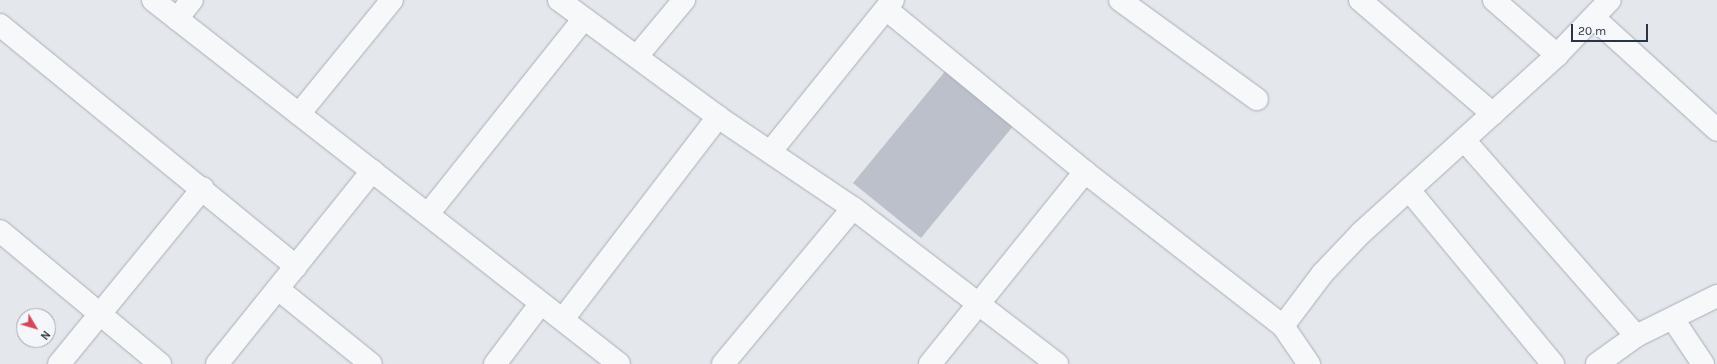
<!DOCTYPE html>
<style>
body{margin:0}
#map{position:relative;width:1717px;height:364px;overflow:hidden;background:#e4e7ec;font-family:Karla,sans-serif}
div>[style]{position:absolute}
.building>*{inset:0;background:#bbc0ca}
.roads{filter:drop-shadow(0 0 1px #a9aeb7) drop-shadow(0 0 1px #a9aeb7)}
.street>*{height:22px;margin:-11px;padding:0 11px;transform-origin:11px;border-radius:11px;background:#f7f8fa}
span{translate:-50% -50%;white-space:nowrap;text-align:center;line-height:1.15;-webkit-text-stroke:3px #f4f6f9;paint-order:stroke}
.north{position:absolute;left:16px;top:308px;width:40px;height:40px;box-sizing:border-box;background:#f4f6f9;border:1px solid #a4a8b1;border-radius:50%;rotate:128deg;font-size:11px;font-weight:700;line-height:16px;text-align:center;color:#2b3445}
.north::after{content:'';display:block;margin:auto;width:14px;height:18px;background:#d1495b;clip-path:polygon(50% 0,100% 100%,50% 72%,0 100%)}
.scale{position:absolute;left:1571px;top:24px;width:77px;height:18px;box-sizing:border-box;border:2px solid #2b3445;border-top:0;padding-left:5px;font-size:12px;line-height:14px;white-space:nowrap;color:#2b3445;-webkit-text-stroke:3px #f4f6f9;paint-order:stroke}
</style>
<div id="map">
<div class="building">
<i style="clip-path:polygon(947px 69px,1014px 125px,921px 238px,853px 183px)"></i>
</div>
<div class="roads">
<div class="street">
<i style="left:153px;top:0;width:591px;rotate:37.99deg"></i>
<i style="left:559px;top:0;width:197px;rotate:36.3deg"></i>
<i style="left:718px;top:117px;width:163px;rotate:34deg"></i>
<i style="left:853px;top:208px;width:257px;rotate:37.4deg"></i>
<i style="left:1120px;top:0;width:169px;rotate:35.9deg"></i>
<i style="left:1360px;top:0;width:175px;rotate:40.6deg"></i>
<i style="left:1494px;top:0;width:84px;rotate:41.1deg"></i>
<i style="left:886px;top:9px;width:257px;rotate:39.3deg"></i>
<i style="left:1085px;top:172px;width:251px;rotate:37.9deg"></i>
<i style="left:1283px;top:326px;width:46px;rotate:55.6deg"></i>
<i style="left:1594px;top:18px;width:166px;rotate:42.3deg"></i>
<i style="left:177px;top:19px;width:24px;rotate:-52deg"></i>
<i style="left:0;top:25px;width:382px;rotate:39.2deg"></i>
<i style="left:638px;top:55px;width:72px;rotate:-50.1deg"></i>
<i style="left:299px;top:114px;width:147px;rotate:-50.8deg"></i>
<i style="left:1464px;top:140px;width:261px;rotate:48.7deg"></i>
<i style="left:771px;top:151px;width:194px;rotate:-51.1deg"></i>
<i style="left:1409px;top:190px;width:226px;rotate:50.4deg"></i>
<i style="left:428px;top:214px;width:248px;rotate:-51.4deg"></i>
<i style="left:0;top:231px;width:208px;rotate:39.7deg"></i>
<i style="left:278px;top:289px;width:119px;rotate:38.9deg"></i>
<i style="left:563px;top:319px;width:255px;rotate:-52.5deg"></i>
<i style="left:1673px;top:319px;width:54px;rotate:56.3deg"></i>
<i style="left:1283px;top:326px;width:65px;rotate:-53.1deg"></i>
<i style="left:1322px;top:274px;width:57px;rotate:-46.4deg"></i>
<i style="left:1361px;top:233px;width:265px;rotate:-42.2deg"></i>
<i style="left:1557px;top:55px;width:76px;rotate:-46.1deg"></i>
<i style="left:59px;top:364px;width:227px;rotate:-50.7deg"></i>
<i style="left:217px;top:364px;width:248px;rotate:-51.2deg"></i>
<i style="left:495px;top:364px;width:76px;rotate:-53deg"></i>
<i style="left:723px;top:364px;width:203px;rotate:-50.2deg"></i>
<i style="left:930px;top:364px;width:247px;rotate:-51.1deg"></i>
<i style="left:1597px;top:364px;width:48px;rotate:-35.7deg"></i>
<i style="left:1636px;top:336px;width:90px;rotate:-26.3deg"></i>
</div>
</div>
<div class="north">N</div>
<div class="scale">20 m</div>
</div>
